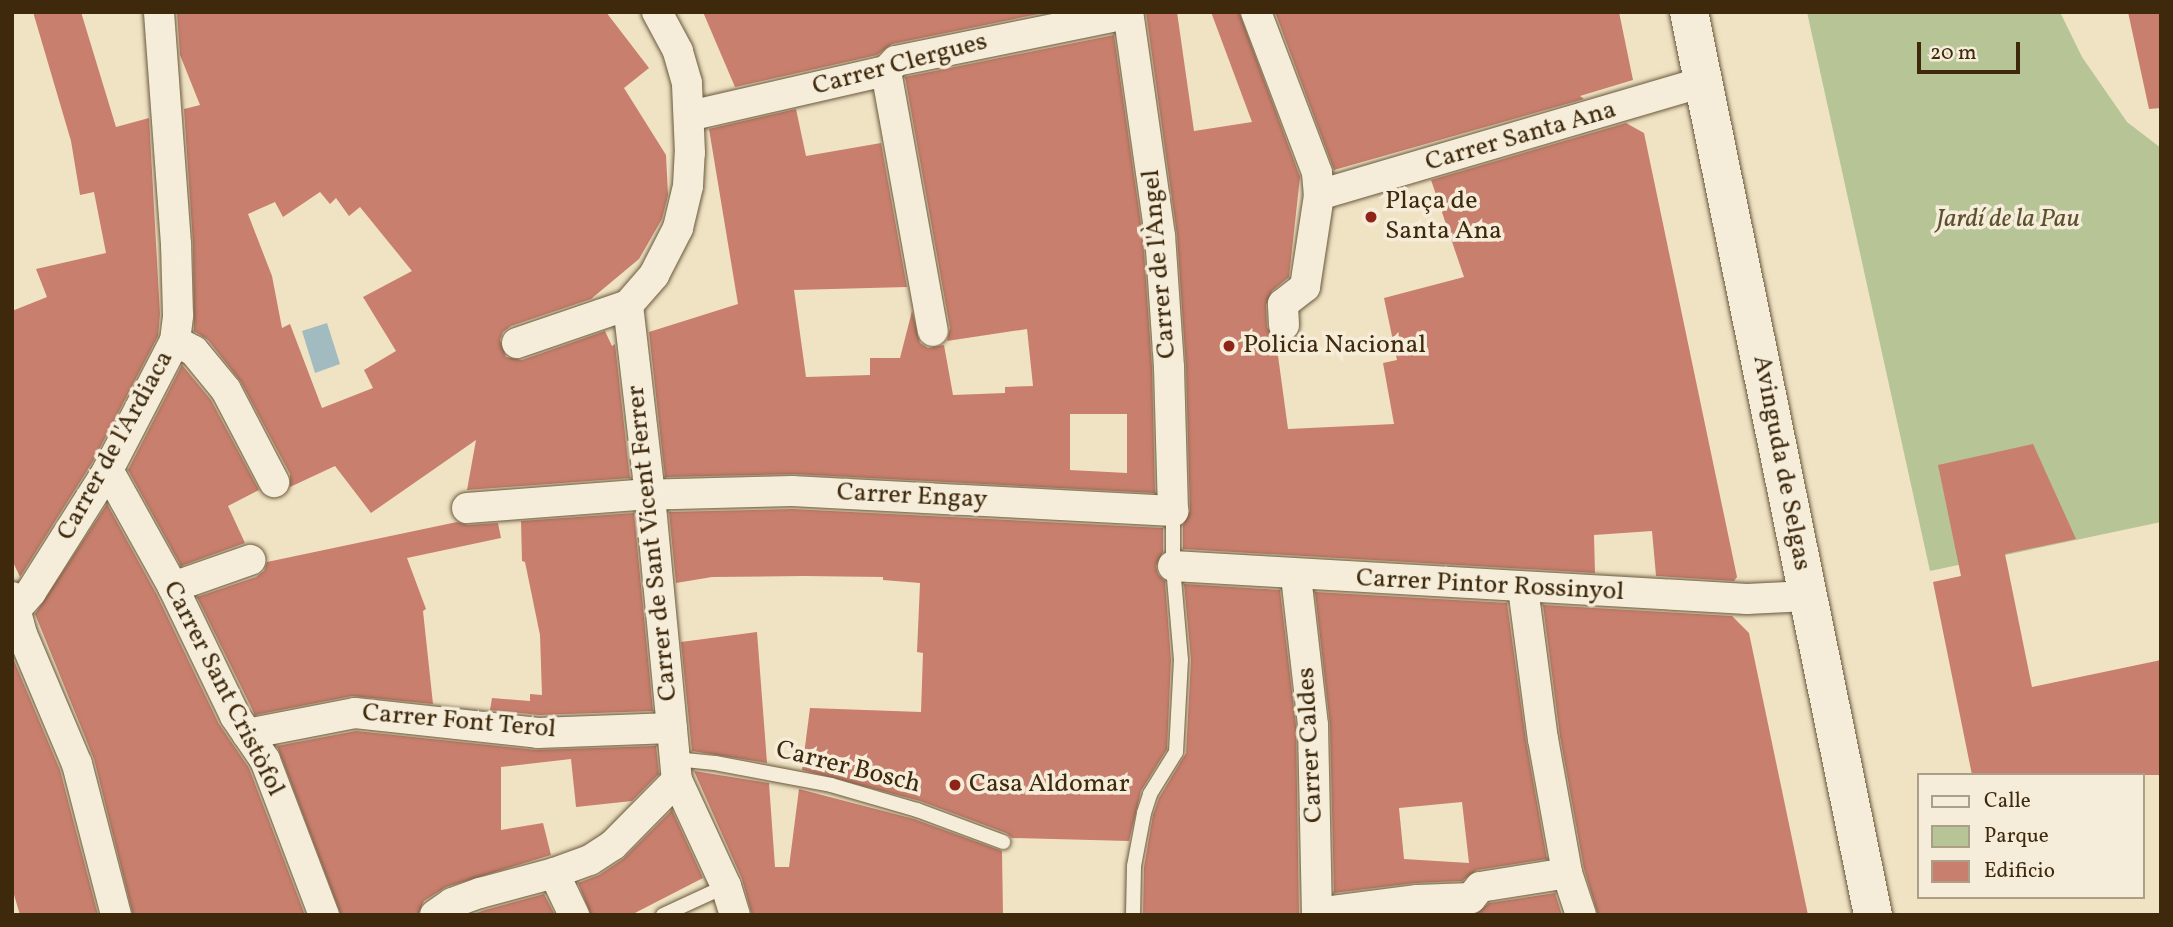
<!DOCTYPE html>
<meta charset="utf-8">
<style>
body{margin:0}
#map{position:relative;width:2173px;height:927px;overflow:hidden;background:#efe3c4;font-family:Vollkorn,serif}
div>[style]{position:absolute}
.green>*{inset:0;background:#b6c496}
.water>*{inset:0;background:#a1bbc0}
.building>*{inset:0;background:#c97f6e}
.roads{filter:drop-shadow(0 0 2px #6a583b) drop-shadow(0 0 2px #6a583b)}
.lane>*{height:14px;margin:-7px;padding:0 7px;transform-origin:7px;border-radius:7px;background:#f5edd9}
.street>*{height:30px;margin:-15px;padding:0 15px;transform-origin:15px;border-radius:15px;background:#f5edd9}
.secondary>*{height:38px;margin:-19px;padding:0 19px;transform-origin:19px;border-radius:19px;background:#f5edd9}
.dots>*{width:19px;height:19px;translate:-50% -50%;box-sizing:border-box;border:4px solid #f5edd9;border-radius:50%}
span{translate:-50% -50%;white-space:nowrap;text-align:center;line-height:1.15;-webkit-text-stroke:7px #f5edd9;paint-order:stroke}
.street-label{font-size:26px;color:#3e290d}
.poi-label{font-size:26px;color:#3e290d}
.left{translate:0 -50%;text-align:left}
.park-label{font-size:26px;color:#5c502f;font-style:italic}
.frame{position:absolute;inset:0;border:14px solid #3e290d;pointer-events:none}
.legend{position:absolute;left:1917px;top:773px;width:228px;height:126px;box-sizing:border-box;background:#f5edd9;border:2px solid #ac9f87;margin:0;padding:9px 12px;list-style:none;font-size:21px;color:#3e290d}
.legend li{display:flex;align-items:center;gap:14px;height:35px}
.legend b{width:35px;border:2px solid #ac9f87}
.scale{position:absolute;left:1917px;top:42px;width:103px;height:32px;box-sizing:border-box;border:4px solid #3e290d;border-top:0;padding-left:9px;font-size:21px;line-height:24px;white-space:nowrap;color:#3e290d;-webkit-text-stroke:5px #f5edd9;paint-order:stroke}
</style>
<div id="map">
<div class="green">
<i style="clip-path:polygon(1807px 12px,2060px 12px,2082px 57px,2127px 122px,2161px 148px,2161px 522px,1930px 571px)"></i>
</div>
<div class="water">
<i style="clip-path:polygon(327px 323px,340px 364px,315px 373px,302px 331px)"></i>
</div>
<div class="building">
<i style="clip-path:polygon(33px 12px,81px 12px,116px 127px,149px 118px,160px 314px,158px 336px,93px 461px,20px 577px,12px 560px,12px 311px,47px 297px,36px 269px,106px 253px,94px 192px,80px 195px,71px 141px)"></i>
<i style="clip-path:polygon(evenodd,177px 12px,606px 12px,649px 68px,624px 88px,666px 155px,668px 195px,662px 219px,639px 259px,591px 299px,511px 326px,503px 332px,500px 340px,506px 357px,522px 360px,605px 331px,612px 346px,615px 344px,630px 478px,467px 490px,476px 440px,371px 513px,335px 466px,290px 487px,290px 474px,241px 382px,208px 340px,194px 331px,193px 243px,184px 109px,200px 105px,180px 55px,177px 12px,320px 192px,330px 204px,336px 198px,349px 216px,360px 207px,412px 271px,363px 297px,396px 351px,364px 370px,373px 388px,322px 408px,290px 324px,282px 328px,272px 276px,248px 214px,275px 202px,283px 217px,320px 192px)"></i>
<i style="clip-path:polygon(703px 12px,1048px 12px,892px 44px,877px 55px,735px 87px)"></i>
<i style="clip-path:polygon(1146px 12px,1177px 12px,1194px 131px,1252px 122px,1211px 12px,1239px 12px,1300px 177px,1289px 277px,1272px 291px,1266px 305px,1267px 327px,1276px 341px,1288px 429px,1394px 424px,1383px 363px,1397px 360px,1384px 298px,1464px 277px,1431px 180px,1626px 123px,1644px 133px,1737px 577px,1734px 581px,1656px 576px,1652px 531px,1594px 535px,1595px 573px,1183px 549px,1183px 525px,1190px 511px,1186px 367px,1177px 235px)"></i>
<i style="clip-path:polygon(1275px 12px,1619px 12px,1633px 80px,1580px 96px,1584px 99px,1334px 170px)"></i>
<i style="clip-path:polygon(2128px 12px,2161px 12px,2161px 108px,2149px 109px)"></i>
<i style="clip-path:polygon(evenodd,1114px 35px,1143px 238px,1152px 368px,1155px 493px,793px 474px,665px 477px,649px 332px,738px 304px,709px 129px,796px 109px,806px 156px,881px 143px,907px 287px,794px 290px,806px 377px,870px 375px,870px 358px,900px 358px,912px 311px,920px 343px,928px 348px,944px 345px,953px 395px,1005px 393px,1005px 387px,1033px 386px,1027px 329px,947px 341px,950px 328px,905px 77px,1114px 35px,1070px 414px,1127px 414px,1127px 473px,1070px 470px,1070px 414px)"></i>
<i style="clip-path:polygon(182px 365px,211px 400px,259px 490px,228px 506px,245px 543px,181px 566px,128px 470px)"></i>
<i style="clip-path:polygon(2033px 444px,2076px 539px,2005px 554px,2032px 687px,2161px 660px,2161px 775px,1972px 775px,1933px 582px,1961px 576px,1938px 465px)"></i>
<i style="clip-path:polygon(107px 504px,157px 595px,219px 724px,249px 768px,305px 915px,133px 915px,94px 759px,35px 614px)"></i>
<i style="clip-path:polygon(792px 509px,1163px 528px,1163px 552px,1156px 566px,1158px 574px,1165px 581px,1171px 660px,1167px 749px,1141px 791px,1129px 841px,1012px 838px,1006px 833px,920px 801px,802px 770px,810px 708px,921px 712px,923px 653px,917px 652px,920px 583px,883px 580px,883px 577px,804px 576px,712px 577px,676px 583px,669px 512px)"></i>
<i style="clip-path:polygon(634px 513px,653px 711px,539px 715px,490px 710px,492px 698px,530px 701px,530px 694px,542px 695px,540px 635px,525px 562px,522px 561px,521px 521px)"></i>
<i style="clip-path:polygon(457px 522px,468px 525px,498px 523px,501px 538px,407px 558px,426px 609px,423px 611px,433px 704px,352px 696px,255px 715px,197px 597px,256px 577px,264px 571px,267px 562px)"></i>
<i style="clip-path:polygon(1184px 584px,1280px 590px,1296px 726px,1299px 915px,1143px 915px,1144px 867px,1153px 815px,1159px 798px,1186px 753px,1191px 660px)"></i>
<i style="clip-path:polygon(evenodd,1315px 592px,1507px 603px,1526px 741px,1547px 859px,1477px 870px,1462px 881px,1415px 883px,1334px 893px,1330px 725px,1315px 592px,1462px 802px,1469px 863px,1404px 859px,1399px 808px,1462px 802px)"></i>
<i style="clip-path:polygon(1543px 605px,1732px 616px,1749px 633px,1808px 915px,1598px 915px,1584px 869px,1560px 736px)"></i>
<i style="clip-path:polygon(757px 632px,767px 763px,692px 751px,681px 642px)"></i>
<i style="clip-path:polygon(12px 656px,60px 770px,98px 915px,20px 915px,12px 888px)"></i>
<i style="clip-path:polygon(356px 731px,536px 750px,656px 746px,659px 774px,632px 801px,576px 807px,571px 759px,501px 767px,501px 830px,543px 823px,551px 855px,446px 887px,424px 901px,418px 915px,341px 915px,277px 746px)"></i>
<i style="clip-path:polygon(694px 771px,769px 783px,775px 867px,789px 867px,799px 789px,914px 819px,1002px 851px,1003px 915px,752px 915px,742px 879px)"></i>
<i style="clip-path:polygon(672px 810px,703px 878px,631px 915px,591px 915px,578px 883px,599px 875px,623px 859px)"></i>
<i style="clip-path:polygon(1555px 893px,1562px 915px,1475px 915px,1489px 903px)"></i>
<i style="clip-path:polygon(544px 894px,555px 915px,471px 915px,485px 910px)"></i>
</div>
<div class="roads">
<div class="lane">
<i style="left:675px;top:759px;width:40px;rotate:5.7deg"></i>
<i style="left:715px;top:763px;width:118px;rotate:10.7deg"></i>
<i style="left:831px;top:785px;width:90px;rotate:16.2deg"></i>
<i style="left:917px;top:810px;width:92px;rotate:20.4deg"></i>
<i style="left:663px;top:915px;width:69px;rotate:-24.7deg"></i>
<i style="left:1133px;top:915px;width:49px;rotate:-88.8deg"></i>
<i style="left:1134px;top:866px;width:54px;rotate:-79.3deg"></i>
<i style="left:1144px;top:813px;width:20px;rotate:-72deg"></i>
<i style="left:1150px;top:794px;width:49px;rotate:-58.2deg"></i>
<i style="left:1176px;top:752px;width:92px;rotate:-86.9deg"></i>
<i style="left:1181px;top:660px;width:94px;rotate:-94.9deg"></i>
<i style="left:1173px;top:566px;width:55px;rotate:-90deg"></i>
</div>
<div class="street">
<i style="left:1256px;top:12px;width:172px;rotate:69.2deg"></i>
<i style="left:1317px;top:173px;width:22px;rotate:85deg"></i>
<i style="left:1319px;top:195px;width:401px;rotate:-16.4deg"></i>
<i style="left:886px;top:71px;width:264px;rotate:79.8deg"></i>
<i style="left:689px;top:116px;width:202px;rotate:-12.9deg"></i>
<i style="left:886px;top:71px;width:14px;rotate:-45deg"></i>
<i style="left:896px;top:61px;width:220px;rotate:-11.5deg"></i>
<i style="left:628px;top:305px;width:192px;rotate:83.4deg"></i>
<i style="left:650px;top:496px;width:285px;rotate:84.6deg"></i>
<i style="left:677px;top:780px;width:117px;rotate:65.2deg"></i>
<i style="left:726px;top:886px;width:30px;rotate:73deg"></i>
<i style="left:1284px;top:325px;width:21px;rotate:-93deg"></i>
<i style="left:1283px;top:304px;width:28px;rotate:-38deg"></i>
<i style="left:1305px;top:287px;width:93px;rotate:-81.3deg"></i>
<i style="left:175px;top:341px;width:21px;rotate:28deg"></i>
<i style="left:194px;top:351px;width:50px;rotate:50.6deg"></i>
<i style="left:226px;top:390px;width:104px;rotate:62.4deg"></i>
<i style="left:517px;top:343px;width:117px;rotate:-18.9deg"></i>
<i style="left:628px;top:305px;width:40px;rotate:-49deg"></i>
<i style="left:654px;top:275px;width:53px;rotate:-62.9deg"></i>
<i style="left:678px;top:228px;width:43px;rotate:-76.6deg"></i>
<i style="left:688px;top:186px;width:33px;rotate:-87deg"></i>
<i style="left:690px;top:153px;width:70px;rotate:-92.5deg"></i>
<i style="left:687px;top:83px;width:33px;rotate:-106deg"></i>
<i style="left:678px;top:51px;width:44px;rotate:-118.3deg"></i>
<i style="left:108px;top:470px;width:134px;rotate:60.9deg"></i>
<i style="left:173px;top:587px;width:143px;rotate:64.3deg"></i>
<i style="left:235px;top:716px;width:53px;rotate:55.7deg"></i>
<i style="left:265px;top:760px;width:166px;rotate:69.2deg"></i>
<i style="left:467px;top:508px;width:170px;rotate:-4.4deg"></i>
<i style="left:637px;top:495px;width:155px;rotate:-1.5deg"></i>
<i style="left:792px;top:491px;width:382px;rotate:3deg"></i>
<i style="left:1173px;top:511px;width:144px;rotate:-91.6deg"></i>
<i style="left:1169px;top:367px;width:131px;rotate:-93.9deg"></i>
<i style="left:1160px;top:236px;width:226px;rotate:-98.1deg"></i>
<i style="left:1173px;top:566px;width:575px;rotate:3.29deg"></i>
<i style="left:1747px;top:599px;width:61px;rotate:-2.8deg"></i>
<i style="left:1296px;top:576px;width:150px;rotate:83.5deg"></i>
<i style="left:1313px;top:725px;width:190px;rotate:88.8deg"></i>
<i style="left:173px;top:587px;width:82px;rotate:-19.3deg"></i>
<i style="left:1523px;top:588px;width:152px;rotate:82.5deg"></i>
<i style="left:1543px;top:739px;width:136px;rotate:79.8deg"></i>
<i style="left:1567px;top:873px;width:44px;rotate:71.6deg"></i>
<i style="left:12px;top:597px;width:38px;rotate:75deg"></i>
<i style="left:22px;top:634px;width:141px;rotate:67.1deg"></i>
<i style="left:77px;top:764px;width:156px;rotate:75.5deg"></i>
<i style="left:12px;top:614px;width:29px;rotate:-49deg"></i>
<i style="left:31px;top:592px;width:144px;rotate:-57.7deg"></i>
<i style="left:108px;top:470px;width:145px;rotate:-62.6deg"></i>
<i style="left:175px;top:341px;width:26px;rotate:-83deg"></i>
<i style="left:178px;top:315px;width:71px;rotate:-91.6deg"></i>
<i style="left:176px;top:244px;width:233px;rotate:-94.2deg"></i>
<i style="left:247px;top:734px;width:110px;rotate:-11deg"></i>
<i style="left:355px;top:713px;width:184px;rotate:6.2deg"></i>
<i style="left:538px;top:733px;width:134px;rotate:-2.1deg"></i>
<i style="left:554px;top:873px;width:47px;rotate:64.5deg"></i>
<i style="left:1317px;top:913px;width:101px;rotate:-7.4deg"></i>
<i style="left:1417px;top:900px;width:54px;rotate:-2.1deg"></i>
<i style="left:1471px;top:898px;width:14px;rotate:-51deg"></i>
<i style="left:1480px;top:887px;width:88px;rotate:-9.1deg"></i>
<i style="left:435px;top:915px;width:21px;rotate:-35deg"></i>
<i style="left:452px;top:903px;width:30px;rotate:-20deg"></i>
<i style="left:480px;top:893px;width:77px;rotate:-15.1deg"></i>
<i style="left:554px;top:873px;width:38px;rotate:-20deg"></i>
<i style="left:590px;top:860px;width:27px;rotate:-33deg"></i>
<i style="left:613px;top:845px;width:91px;rotate:-45.4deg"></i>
</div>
<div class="secondary">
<i style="left:1689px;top:12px;width:922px;rotate:78.48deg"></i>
</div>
</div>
<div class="dots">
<i style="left:1371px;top:217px;background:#8f2418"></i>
<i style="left:1229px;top:346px;background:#8f2418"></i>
<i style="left:955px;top:785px;background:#8f2418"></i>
</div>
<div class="street-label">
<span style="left:900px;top:65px;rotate:-15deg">Carrer Clergues</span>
<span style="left:1521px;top:137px;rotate:-16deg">Carrer Santa Ana</span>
<span style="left:1160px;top:264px;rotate:-95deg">Carrer de l'Àngel</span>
<span style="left:116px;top:446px;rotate:-61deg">Carrer de l'Ardiaca</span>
<span style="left:1781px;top:463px;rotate:79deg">Avinguda de Selgas</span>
<span style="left:912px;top:497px;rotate:3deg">Carrer Engay</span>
<span style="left:653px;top:543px;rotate:-96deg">Carrer de Sant Vicent Ferrer</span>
<span style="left:1490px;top:586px;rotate:3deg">Carrer Pintor Rossinyol</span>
<span style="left:223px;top:689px;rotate:63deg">Carrer Sant Cristòfol</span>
<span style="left:459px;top:722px;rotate:5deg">Carrer Font Terol</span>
<span style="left:1311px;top:745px;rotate:-93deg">Carrer Caldes</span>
<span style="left:848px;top:768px;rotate:14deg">Carrer Bosch</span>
</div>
<div class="poi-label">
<span class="left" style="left:1385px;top:217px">Plaça de<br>Santa Ana</span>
<span class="left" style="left:1243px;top:346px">Policia Nacional</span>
<span class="left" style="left:969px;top:785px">Casa Aldomar</span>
</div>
<div class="park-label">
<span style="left:2008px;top:220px">Jardí de la Pau</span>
</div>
<div class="frame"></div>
<ul class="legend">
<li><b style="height:9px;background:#f5edd9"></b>Calle</li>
<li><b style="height:19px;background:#b6c496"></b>Parque</li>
<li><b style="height:19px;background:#c97f6e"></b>Edificio</li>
</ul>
<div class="scale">20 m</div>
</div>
